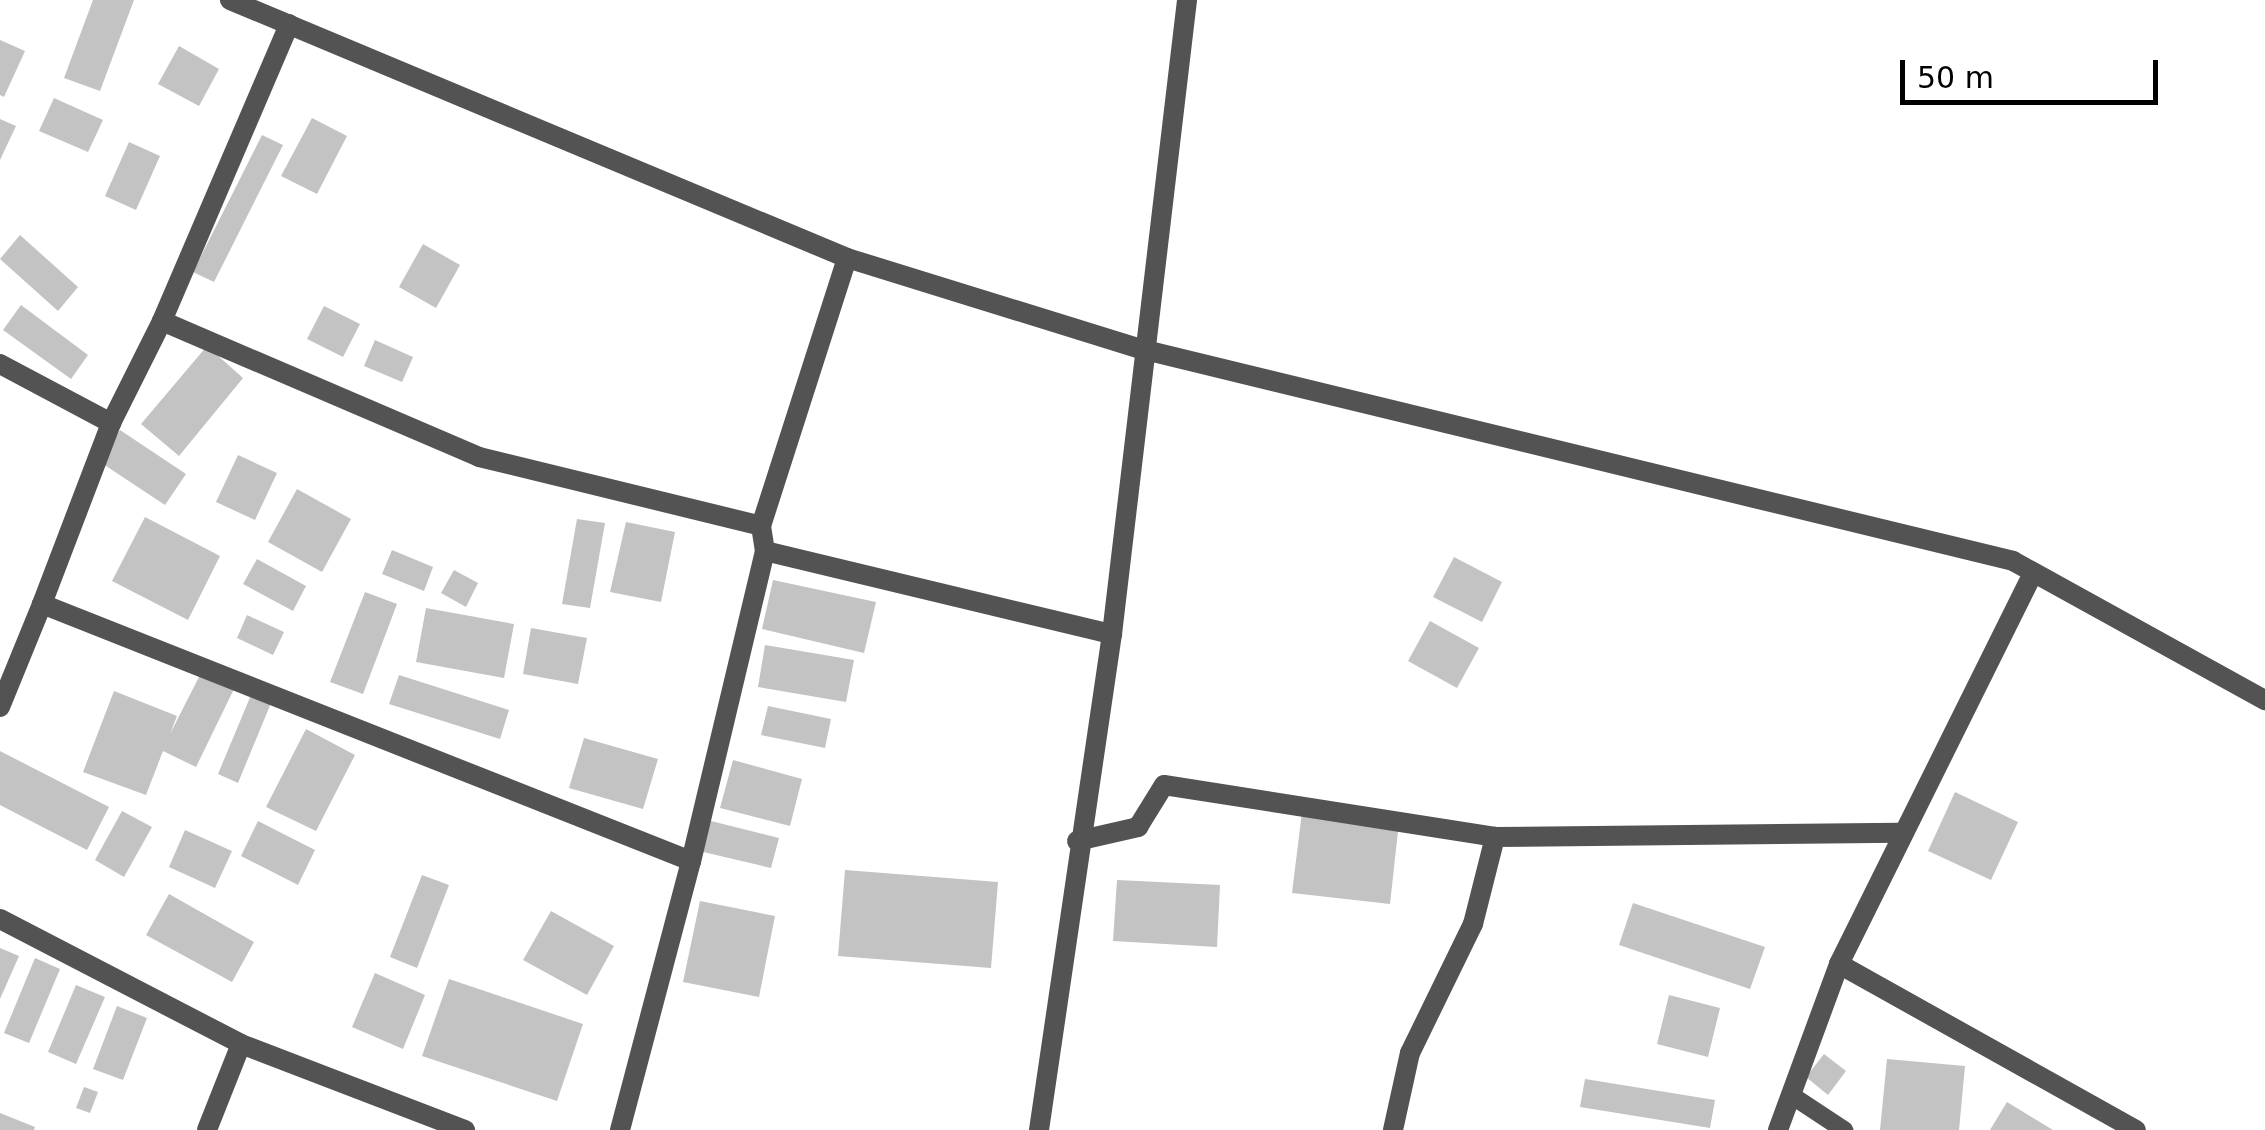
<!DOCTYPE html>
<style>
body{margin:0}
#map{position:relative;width:2265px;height:1130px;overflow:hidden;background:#fff;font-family:"DejaVu Sans",sans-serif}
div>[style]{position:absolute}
.building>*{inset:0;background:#c3c3c3}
.lane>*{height:18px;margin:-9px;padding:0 9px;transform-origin:9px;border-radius:9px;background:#535353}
.street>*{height:20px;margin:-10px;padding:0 10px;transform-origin:10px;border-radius:10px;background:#535353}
span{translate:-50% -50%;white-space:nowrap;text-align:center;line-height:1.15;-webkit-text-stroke:8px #fff;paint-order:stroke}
.scale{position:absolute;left:1900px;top:60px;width:258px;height:45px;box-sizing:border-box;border:5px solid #000;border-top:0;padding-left:12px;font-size:30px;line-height:35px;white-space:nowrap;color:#000;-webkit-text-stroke:8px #fff;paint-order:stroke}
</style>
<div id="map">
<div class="building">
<i style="clip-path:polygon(93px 0,134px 0,100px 91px,64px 78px)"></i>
<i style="clip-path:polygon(0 40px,25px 51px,4px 97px,0 95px)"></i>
<i style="clip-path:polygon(179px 46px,219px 69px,199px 106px,158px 84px)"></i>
<i style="clip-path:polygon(54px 98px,103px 120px,88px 152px,39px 131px)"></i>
<i style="clip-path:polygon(312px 118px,347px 136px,317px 194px,281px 176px)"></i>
<i style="clip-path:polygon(0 119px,16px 126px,0 160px)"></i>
<i style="clip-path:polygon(262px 135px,283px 145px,214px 282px,193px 272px)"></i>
<i style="clip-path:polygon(129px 142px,160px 156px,136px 210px,105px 196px)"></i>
<i style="clip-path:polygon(20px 235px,78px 287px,58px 311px,0 259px)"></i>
<i style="clip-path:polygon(423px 244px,460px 265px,436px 308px,399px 287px)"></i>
<i style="clip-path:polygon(21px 305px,88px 355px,71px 379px,3px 330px)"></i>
<i style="clip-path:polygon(324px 306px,360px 324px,343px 357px,307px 339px)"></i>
<i style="clip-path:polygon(375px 340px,413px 357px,402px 382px,364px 366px)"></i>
<i style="clip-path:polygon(207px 346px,243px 378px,179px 456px,141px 424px)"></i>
<i style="clip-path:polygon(120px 430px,186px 474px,165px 505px,100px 462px)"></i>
<i style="clip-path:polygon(238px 455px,277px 473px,255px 520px,216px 502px)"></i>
<i style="clip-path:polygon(297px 489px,351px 519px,322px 572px,268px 542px)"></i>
<i style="clip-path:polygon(145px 517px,220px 556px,188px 620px,112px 581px)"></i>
<i style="clip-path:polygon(577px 519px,605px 523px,590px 608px,562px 604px)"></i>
<i style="clip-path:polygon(626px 522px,675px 532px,661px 602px,610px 592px)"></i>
<i style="clip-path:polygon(392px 550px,433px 567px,424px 591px,382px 574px)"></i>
<i style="clip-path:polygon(1454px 557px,1502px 582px,1482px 622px,1433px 597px)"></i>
<i style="clip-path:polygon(257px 559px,306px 586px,293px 611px,243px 584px)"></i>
<i style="clip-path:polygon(454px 570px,478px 583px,466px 607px,441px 593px)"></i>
<i style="clip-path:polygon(773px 580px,876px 602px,864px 653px,762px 629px)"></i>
<i style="clip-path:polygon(365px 592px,397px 604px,363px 694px,330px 682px)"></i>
<i style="clip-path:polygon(426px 608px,514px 624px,504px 678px,416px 662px)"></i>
<i style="clip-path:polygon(247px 615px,284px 632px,273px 655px,237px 638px)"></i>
<i style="clip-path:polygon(1430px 621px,1479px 648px,1457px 688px,1408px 661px)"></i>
<i style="clip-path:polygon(531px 628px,587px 638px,578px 684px,523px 674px)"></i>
<i style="clip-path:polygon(765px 645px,854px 660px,846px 702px,758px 687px)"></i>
<i style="clip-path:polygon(201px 673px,234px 689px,196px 767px,163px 751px,146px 795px,83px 772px,114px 691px,177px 716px,170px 734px)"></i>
<i style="clip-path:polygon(399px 675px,509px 710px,500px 739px,389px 704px)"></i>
<i style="clip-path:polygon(251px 695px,271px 703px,238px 783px,218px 774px)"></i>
<i style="clip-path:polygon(768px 706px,831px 719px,825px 748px,761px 735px)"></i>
<i style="clip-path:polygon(306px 729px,355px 755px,316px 831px,266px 807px)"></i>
<i style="clip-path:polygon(584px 738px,658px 759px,643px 809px,569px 788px)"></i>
<i style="clip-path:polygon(0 751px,109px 807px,87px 850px,0 805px)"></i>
<i style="clip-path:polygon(733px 760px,802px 779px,790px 826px,720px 808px)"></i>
<i style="clip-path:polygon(1955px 792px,2018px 822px,1991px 880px,1928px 851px)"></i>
<i style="clip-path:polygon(122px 811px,152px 827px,124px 877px,95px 860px)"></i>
<i style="clip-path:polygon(1302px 812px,1399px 822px,1390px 904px,1292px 893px)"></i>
<i style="clip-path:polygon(707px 820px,779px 838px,771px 868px,699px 851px)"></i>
<i style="clip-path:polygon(258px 821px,315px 850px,298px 885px,241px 856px)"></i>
<i style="clip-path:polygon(185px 830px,232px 851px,215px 888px,169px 867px)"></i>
<i style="clip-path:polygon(845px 870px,998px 882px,991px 968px,838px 956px)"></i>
<i style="clip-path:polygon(422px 875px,449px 885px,417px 968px,390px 957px)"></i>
<i style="clip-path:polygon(1117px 880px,1220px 885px,1217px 947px,1113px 941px)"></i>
<i style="clip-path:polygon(169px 894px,254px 942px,232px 982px,146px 935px)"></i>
<i style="clip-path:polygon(700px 901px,775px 916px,759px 997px,683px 982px)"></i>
<i style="clip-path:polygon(1633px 903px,1765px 947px,1750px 989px,1619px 945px)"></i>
<i style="clip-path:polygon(551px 911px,614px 946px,587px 995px,523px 960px)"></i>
<i style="clip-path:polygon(0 948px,19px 956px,0 999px)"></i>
<i style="clip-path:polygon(35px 958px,60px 969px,29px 1043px,4px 1033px)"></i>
<i style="clip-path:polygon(375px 973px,425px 995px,403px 1049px,352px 1027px)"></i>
<i style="clip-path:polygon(449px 979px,583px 1024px,557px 1101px,422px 1056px)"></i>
<i style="clip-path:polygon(76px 985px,105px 997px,76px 1064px,48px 1052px)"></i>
<i style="clip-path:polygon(1669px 995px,1720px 1008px,1708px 1057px,1657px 1044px)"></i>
<i style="clip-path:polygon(117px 1006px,147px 1018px,123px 1080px,93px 1069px)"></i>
<i style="clip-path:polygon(1824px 1054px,1846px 1071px,1828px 1095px,1806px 1077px)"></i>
<i style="clip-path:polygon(1887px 1059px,1965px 1066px,1959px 1130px,1880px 1130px)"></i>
<i style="clip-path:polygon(1585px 1079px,1715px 1100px,1710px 1128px,1580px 1107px)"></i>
<i style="clip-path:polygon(84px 1087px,98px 1092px,90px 1113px,76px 1108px)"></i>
<i style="clip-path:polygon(2007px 1102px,2053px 1130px,1990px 1130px)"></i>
<i style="clip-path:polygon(0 1113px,35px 1127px,34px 1130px,0 1130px)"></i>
</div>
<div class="lane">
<i style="left:1791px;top:1095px;width:64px;rotate:33.4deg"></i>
</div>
<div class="street">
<i style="left:230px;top:0;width:669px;rotate:22.69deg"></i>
<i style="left:847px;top:258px;width:308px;rotate:17.2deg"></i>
<i style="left:1141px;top:349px;width:897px;rotate:13.66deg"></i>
<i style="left:2013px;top:561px;width:288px;rotate:28.9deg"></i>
<i style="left:162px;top:321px;width:323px;rotate:-66.8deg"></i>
<i style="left:0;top:364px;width:126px;rotate:28deg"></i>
<i style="left:761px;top:526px;width:281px;rotate:-72.2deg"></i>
<i style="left:765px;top:551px;width:319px;rotate:103.4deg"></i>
<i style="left:691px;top:861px;width:698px;rotate:-158.4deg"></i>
<i style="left:42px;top:604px;width:194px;rotate:-69.1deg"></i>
<i style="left:111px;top:423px;width:114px;rotate:-63.4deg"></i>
<i style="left:162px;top:321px;width:345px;rotate:23.2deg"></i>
<i style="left:479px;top:457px;width:290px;rotate:13.7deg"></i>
<i style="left:761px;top:526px;width:25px;rotate:81deg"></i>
<i style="left:765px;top:551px;width:357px;rotate:13.5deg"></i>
<i style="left:0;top:707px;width:111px;rotate:-67.8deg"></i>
<i style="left:1077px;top:841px;width:63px;rotate:-12.9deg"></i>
<i style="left:1138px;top:827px;width:49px;rotate:-58.2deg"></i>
<i style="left:1164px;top:785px;width:335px;rotate:8.9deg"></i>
<i style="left:1495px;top:837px;width:405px;rotate:-0.6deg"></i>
<i style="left:0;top:919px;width:271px;rotate:27.4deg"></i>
<i style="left:241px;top:1044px;width:92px;rotate:111.6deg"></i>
<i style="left:1839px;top:964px;width:340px;rotate:29.2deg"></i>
<i style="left:241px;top:1044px;width:240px;rotate:21deg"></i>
<i style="left:620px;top:1130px;width:278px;rotate:-75.2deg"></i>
<i style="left:1039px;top:1130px;width:501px;rotate:-81.63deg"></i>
<i style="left:1112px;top:634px;width:638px;rotate:-83.25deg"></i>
<i style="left:1393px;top:1130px;width:79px;rotate:-77.6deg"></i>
<i style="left:1410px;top:1053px;width:144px;rotate:-64deg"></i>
<i style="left:1473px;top:924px;width:90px;rotate:-75.8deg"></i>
<i style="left:1778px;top:1130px;width:177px;rotate:-69.8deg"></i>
<i style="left:1839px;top:964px;width:436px;rotate:-63.6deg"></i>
</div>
<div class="scale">50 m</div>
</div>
